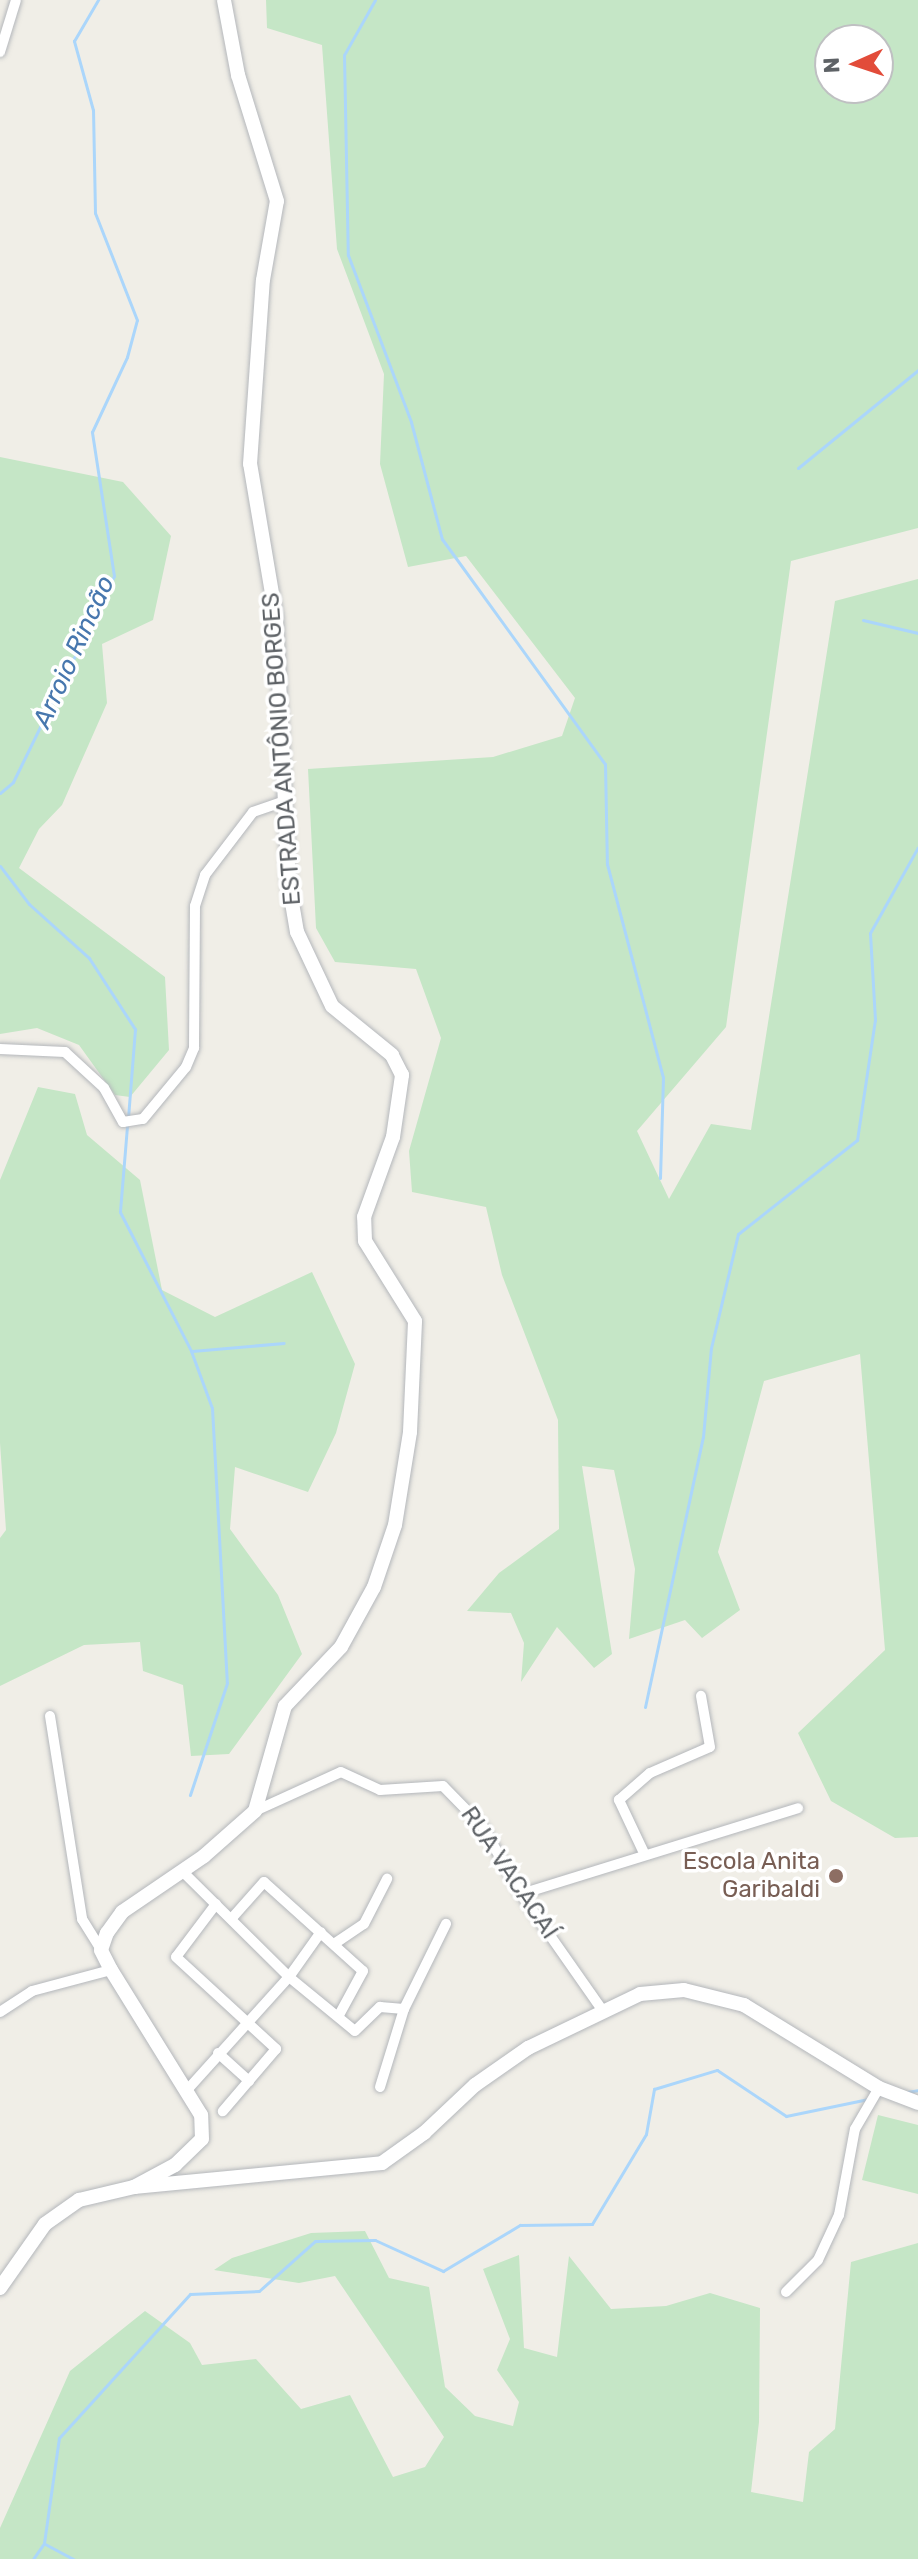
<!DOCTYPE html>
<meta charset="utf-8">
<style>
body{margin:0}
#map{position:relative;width:918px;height:2559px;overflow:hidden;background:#f0eee7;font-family:Rubik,sans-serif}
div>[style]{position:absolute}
.green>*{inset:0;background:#c5e6c6}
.stream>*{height:3px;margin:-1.5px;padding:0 1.5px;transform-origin:1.5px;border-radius:1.5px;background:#abd6fb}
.roads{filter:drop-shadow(0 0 2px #b4b7bb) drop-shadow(0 0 2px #b4b7bb)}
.street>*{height:10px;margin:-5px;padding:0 5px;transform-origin:5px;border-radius:5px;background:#fff}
.secondary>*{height:14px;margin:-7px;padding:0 7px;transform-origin:7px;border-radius:7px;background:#fff}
.dots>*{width:22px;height:22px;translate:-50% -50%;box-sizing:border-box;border:4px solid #fff;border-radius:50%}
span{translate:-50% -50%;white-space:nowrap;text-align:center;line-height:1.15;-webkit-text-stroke:7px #fff;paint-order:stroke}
.street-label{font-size:24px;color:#5e6266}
.education-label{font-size:24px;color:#785e54}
.right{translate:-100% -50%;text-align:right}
.water-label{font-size:26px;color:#4777ae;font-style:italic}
.north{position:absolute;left:814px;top:24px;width:80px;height:80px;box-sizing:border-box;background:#fff;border:2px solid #bfc0c2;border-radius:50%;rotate:267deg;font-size:22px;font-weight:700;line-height:32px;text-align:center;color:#5e6266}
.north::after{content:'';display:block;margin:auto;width:28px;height:36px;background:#e24c3a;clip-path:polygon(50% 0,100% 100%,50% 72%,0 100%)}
</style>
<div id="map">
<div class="green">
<i style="clip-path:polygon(evenodd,266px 0,918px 0,918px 528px,791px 561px,726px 1027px,637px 1131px,669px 1199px,711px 1124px,751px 1130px,835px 601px,918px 579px,918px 1837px,895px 1838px,831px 1801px,798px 1733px,885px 1650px,860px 1354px,764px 1381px,718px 1552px,740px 1610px,702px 1638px,685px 1620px,629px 1639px,635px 1569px,614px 1470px,582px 1466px,612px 1654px,594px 1668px,557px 1627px,521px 1682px,524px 1643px,511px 1613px,467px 1611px,499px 1573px,559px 1529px,558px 1420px,502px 1275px,486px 1207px,412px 1192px,409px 1151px,441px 1038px,416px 969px,335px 962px,316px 928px,308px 769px,493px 757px,562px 736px,575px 698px,466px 556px,408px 567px,380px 464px,384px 374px,337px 249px,322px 45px,267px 28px,266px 0,830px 40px,878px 40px,878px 88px,830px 88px,830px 40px)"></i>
<i style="clip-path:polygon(0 457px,123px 482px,171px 536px,153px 620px,102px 644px,107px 703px,62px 805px,39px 829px,19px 868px,165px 977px,169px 1050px,130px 1097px,115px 1095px,79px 1045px,37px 1028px,0 1034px)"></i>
<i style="clip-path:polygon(38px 1087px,75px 1094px,87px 1135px,140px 1180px,162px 1290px,215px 1317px,312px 1272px,355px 1364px,336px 1433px,308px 1492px,235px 1467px,230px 1529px,278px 1595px,302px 1654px,229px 1754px,191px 1756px,183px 1685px,143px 1671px,140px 1642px,84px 1645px,0 1686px,0 1538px,6px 1530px,0 1443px,0 1180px)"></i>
<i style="clip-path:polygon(878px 2115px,918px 2125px,918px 2194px,862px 2180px)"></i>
<i style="clip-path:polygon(365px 2231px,389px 2278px,429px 2287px,445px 2387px,475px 2416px,513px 2426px,519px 2402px,497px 2370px,510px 2339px,483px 2269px,519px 2255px,524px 2348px,557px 2357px,569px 2256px,611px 2309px,666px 2306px,710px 2293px,760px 2308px,759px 2422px,751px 2492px,803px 2502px,809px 2452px,835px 2429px,851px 2262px,918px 2243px,918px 2559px,0 2559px,0 2528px,70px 2371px,145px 2311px,190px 2343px,202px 2365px,256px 2359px,301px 2409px,350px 2395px,393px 2477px,425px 2467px,444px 2437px,335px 2276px,299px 2283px,214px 2270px,232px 2258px,311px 2233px)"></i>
</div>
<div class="stream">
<i style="left:375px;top:0;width:63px;rotate:119.4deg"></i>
<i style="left:344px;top:55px;width:200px;rotate:88.9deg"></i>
<i style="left:348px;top:255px;width:178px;rotate:69.3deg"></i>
<i style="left:411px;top:422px;width:121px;rotate:75.2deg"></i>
<i style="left:442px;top:539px;width:278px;rotate:54.1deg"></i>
<i style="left:605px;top:764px;width:100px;rotate:88.9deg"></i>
<i style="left:607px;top:864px;width:220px;rotate:75.3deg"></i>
<i style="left:663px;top:1077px;width:101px;rotate:91.7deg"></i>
<i style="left:798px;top:468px;width:155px;rotate:-39.2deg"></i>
<i style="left:863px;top:620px;width:57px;rotate:13.3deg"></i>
<i style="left:0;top:793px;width:17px;rotate:-40deg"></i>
<i style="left:13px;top:782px;width:229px;rotate:-63.9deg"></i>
<i style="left:114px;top:576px;width:146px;rotate:-98.7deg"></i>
<i style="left:92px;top:432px;width:83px;rotate:-65deg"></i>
<i style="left:127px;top:357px;width:38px;rotate:-75deg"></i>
<i style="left:137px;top:320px;width:115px;rotate:-111.4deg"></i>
<i style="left:95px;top:213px;width:103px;rotate:-91.1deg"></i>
<i style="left:93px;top:110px;width:72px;rotate:-105.4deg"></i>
<i style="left:74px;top:41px;width:48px;rotate:-59.7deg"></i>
<i style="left:0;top:866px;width:48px;rotate:52.7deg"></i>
<i style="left:29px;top:904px;width:81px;rotate:42deg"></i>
<i style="left:89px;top:958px;width:85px;rotate:57.1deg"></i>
<i style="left:135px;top:1029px;width:89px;rotate:94.5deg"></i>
<i style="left:127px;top:1126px;width:86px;rotate:94.7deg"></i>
<i style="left:120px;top:1212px;width:156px;rotate:62.9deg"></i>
<i style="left:191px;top:1351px;width:61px;rotate:69.8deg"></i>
<i style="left:212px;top:1408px;width:275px;rotate:86.9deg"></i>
<i style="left:227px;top:1683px;width:118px;rotate:108.3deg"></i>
<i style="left:192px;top:1351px;width:92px;rotate:-5deg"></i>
<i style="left:645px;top:1707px;width:276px;rotate:-77.9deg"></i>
<i style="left:703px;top:1437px;width:89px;rotate:-84.9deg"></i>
<i style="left:711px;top:1348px;width:117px;rotate:-76.7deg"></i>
<i style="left:738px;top:1234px;width:152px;rotate:-38.3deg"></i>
<i style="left:857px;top:1140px;width:121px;rotate:-81.5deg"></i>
<i style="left:875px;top:1020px;width:87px;rotate:-93.3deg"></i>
<i style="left:870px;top:933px;width:98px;rotate:-60.8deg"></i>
<i style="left:907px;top:2092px;width:11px;rotate:-10deg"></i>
<i style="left:45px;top:2544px;width:32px;rotate:28deg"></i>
<i style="left:33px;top:2559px;width:19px;rotate:-55deg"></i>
<i style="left:44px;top:2543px;width:106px;rotate:-81.9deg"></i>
<i style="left:59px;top:2438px;width:195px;rotate:-47.7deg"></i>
<i style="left:190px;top:2294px;width:69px;rotate:-2.5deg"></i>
<i style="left:259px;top:2291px;width:75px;rotate:-41.8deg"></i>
<i style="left:315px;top:2241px;width:60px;rotate:-1deg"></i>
<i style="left:375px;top:2240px;width:75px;rotate:24.5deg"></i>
<i style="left:443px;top:2271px;width:90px;rotate:-30.9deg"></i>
<i style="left:520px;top:2225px;width:72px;rotate:-0.8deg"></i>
<i style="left:592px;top:2224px;width:105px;rotate:-59deg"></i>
<i style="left:646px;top:2134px;width:46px;rotate:-79.9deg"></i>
<i style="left:654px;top:2089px;width:66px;rotate:-16.8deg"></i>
<i style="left:717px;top:2070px;width:83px;rotate:33.7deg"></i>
<i style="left:786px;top:2116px;width:84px;rotate:-11.7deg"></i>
</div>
<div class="roads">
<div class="street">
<i style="left:0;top:52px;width:54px;rotate:-72.9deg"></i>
<i style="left:0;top:1049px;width:65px;rotate:2.6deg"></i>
<i style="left:65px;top:1052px;width:53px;rotate:42.7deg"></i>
<i style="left:104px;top:1088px;width:39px;rotate:61deg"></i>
<i style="left:123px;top:1122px;width:20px;rotate:-9deg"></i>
<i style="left:143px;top:1119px;width:67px;rotate:-50.4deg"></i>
<i style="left:186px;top:1067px;width:21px;rotate:-67deg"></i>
<i style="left:194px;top:1048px;width:142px;rotate:-89.6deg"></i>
<i style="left:195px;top:906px;width:33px;rotate:-72deg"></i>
<i style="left:205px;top:875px;width:79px;rotate:-52.7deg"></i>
<i style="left:253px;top:812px;width:36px;rotate:-19deg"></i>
<i style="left:50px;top:1716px;width:206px;rotate:81deg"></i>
<i style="left:82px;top:1919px;width:36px;rotate:58deg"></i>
<i style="left:255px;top:1811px;width:94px;rotate:-24.4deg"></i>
<i style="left:341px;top:1772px;width:43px;rotate:24.8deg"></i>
<i style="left:380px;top:1790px;width:63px;rotate:-3.6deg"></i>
<i style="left:443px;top:1786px;width:57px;rotate:45.7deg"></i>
<i style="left:483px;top:1827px;width:77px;rotate:60.4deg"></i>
<i style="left:521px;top:1894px;width:143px;rotate:55deg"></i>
<i style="left:644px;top:1853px;width:59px;rotate:-115.3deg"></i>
<i style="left:619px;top:1800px;width:41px;rotate:-41.1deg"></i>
<i style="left:650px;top:1773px;width:65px;rotate:-23.4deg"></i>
<i style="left:710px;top:1747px;width:52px;rotate:-100deg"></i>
<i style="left:182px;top:1871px;width:151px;rotate:44.7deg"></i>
<i style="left:289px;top:1977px;width:85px;rotate:39.3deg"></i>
<i style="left:355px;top:2031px;width:35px;rotate:-44deg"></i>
<i style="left:380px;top:2007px;width:24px;rotate:5deg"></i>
<i style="left:521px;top:1894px;width:290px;rotate:-17.2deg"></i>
<i style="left:216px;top:1904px;width:66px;rotate:127deg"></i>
<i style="left:176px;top:1957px;width:136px;rotate:42.6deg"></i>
<i style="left:276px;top:2049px;width:82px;rotate:130.5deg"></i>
<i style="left:232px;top:1918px;width:48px;rotate:-48.4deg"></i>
<i style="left:264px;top:1882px;width:133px;rotate:42deg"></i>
<i style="left:363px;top:1971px;width:52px;rotate:118.5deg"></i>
<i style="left:334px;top:1944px;width:36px;rotate:-34deg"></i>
<i style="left:364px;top:1924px;width:51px;rotate:-62.9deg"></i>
<i style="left:0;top:2012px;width:38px;rotate:-33deg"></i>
<i style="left:32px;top:1991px;width:82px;rotate:-14.9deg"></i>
<i style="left:218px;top:2053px;width:42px;rotate:42.1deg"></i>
<i style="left:380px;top:2087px;width:82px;rotate:-72.9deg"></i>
<i style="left:404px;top:2009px;width:95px;rotate:-63.7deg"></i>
<i style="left:188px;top:2089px;width:151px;rotate:-48deg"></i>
<i style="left:289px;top:1977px;width:55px;rotate:-54.6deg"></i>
<i style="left:786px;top:2292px;width:45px;rotate:-45deg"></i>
<i style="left:818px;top:2260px;width:50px;rotate:-65deg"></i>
<i style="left:839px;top:2215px;width:87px;rotate:-79.5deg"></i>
<i style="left:855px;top:2129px;width:48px;rotate:-59.7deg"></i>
</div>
<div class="secondary">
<i style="left:134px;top:2187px;width:47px;rotate:-28.2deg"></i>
<i style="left:175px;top:2165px;width:37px;rotate:-44deg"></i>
<i style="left:202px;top:2139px;width:24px;rotate:-92deg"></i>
<i style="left:201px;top:2115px;width:171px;rotate:-121.8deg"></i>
<i style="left:111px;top:1970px;width:22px;rotate:-117deg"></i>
<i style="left:101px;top:1950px;width:18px;rotate:-71deg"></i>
<i style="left:107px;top:1933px;width:26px;rotate:-54deg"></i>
<i style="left:122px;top:1912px;width:99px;rotate:-34.3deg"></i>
<i style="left:204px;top:1856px;width:68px;rotate:-41.4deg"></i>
<i style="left:255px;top:1811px;width:109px;rotate:-74.1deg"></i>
<i style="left:285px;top:1706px;width:81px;rotate:-46.5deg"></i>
<i style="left:341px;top:1647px;width:68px;rotate:-61.2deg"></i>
<i style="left:374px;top:1587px;width:65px;rotate:-71.3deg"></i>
<i style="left:395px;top:1525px;width:94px;rotate:-80.8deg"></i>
<i style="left:410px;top:1432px;width:111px;rotate:-87.4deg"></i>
<i style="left:415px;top:1321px;width:94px;rotate:-122deg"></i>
<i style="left:365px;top:1241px;width:24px;rotate:-92deg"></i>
<i style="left:364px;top:1217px;width:85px;rotate:-70.1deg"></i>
<i style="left:393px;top:1137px;width:63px;rotate:-81.7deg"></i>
<i style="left:402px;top:1075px;width:22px;rotate:-117deg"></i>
<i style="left:392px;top:1055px;width:77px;rotate:-140.8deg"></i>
<i style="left:332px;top:1006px;width:82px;rotate:-115.3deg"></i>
<i style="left:297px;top:932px;width:48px;rotate:-99.7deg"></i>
<i style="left:289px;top:885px;width:268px;rotate:-92.8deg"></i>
<i style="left:276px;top:617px;width:155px;rotate:-99.6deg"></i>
<i style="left:250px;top:464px;width:184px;rotate:-86deg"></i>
<i style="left:263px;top:280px;width:80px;rotate:-80deg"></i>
<i style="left:277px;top:201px;width:132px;rotate:-107.2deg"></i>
<i style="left:238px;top:75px;width:76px;rotate:-100.6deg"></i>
<i style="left:0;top:2288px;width:78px;rotate:-54.9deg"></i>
<i style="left:45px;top:2224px;width:42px;rotate:-35.2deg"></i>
<i style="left:79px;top:2200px;width:57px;rotate:-13.3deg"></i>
<i style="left:134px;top:2187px;width:249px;rotate:-5.5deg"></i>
<i style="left:382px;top:2163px;width:52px;rotate:-35.5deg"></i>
<i style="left:424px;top:2133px;width:70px;rotate:-43.3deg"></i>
<i style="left:475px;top:2085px;width:65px;rotate:-34.9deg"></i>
<i style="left:528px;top:2048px;width:124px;rotate:-25.7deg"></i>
<i style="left:640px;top:1994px;width:44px;rotate:-5.2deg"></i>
<i style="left:684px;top:1990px;width:62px;rotate:14deg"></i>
<i style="left:744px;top:2005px;width:158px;rotate:31.6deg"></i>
<i style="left:879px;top:2088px;width:42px;rotate:21deg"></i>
</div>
</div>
<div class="dots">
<i style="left:836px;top:1876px;background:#8d6e63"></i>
</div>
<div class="street-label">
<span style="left:282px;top:749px;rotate:-94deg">ESTRADA ANTÔNIO BORGES</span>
<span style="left:509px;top:1873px;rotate:56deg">RUA VACACAÍ</span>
</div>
<div class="education-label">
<span class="right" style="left:820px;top:1876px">Escola Anita<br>Garibaldi</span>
</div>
<div class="water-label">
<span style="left:74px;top:652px;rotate:-66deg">Arroio Rincão</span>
</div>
<div class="north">N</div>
</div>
